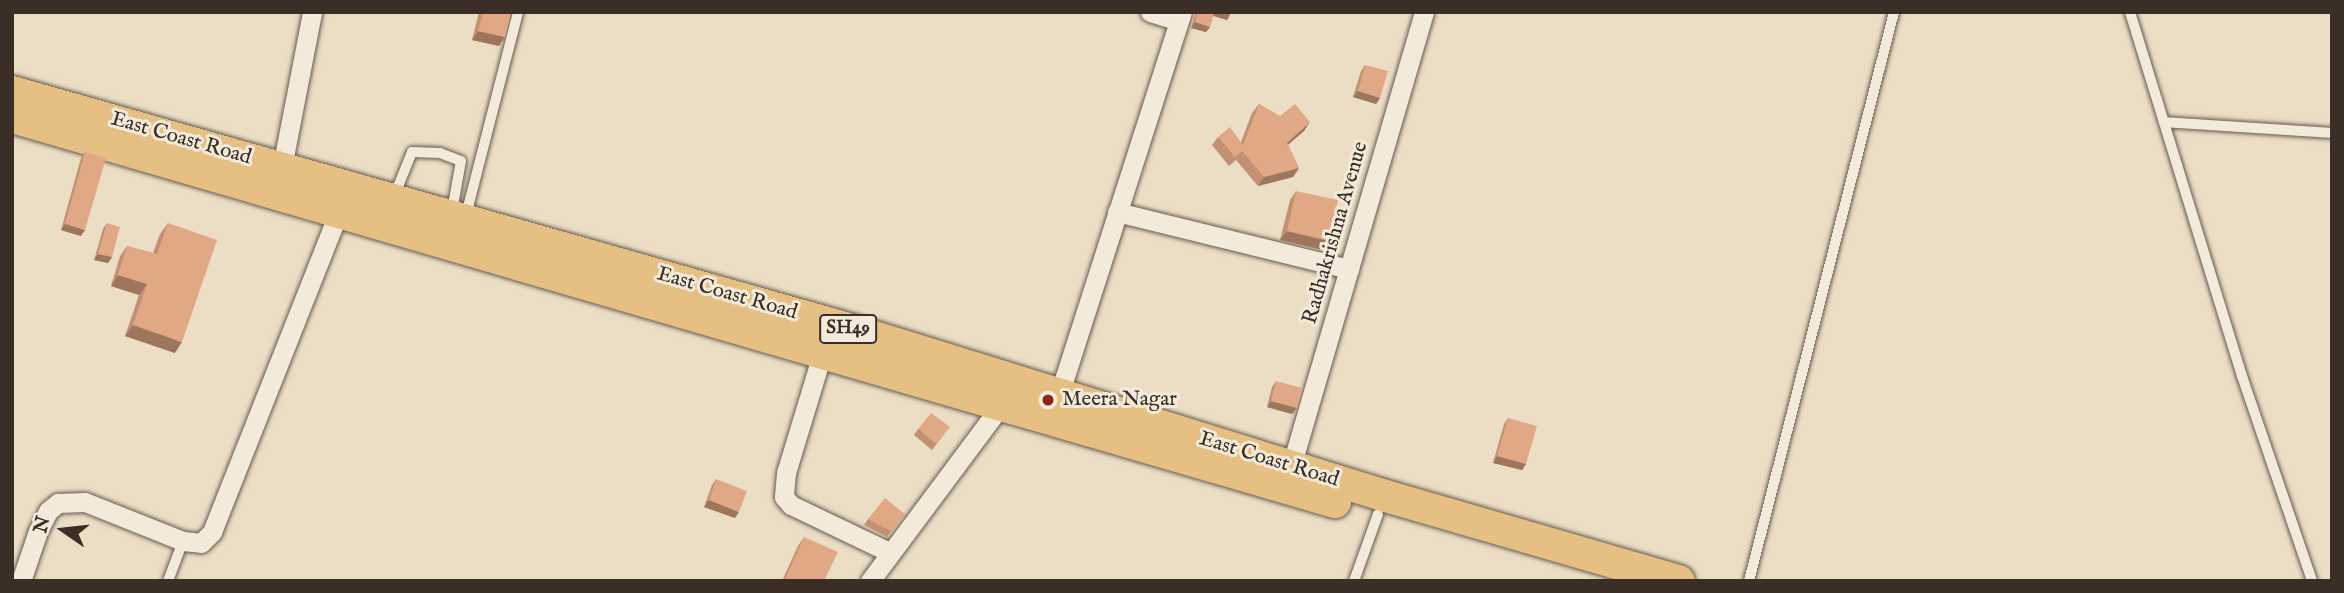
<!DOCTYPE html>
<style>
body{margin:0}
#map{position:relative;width:2344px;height:593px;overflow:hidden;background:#ecdec5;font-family:"IM FELL English",serif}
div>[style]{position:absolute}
.roads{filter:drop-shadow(0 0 2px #665a4e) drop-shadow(0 0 2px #665a4e)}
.service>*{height:10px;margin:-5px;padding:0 5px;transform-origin:5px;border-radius:5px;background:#f3ead9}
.minor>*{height:19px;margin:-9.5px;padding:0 9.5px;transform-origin:9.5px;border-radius:9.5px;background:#f3ead9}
.primary>*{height:32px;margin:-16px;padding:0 16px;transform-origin:16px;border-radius:16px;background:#e6bf82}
.wall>*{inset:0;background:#c29073}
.shaded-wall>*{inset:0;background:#9e765e}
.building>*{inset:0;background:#e1a886}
.dots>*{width:19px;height:19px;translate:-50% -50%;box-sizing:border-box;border:4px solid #f3ead9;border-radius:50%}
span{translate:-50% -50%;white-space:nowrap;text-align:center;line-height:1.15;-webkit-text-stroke:6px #f3ead9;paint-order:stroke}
.shield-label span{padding:2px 5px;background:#f3ead9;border:2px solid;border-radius:5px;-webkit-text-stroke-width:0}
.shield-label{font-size:19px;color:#3a2e27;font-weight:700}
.street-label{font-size:21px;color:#3a2e27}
.poi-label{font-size:21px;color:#3a2e27}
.left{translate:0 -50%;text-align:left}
.frame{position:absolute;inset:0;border:14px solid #3a2e27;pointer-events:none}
.north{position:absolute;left:28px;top:495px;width:70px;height:70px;-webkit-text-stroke:5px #f3ead9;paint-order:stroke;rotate:284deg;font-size:19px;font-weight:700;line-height:28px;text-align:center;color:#3a2e27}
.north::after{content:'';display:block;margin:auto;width:24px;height:32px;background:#3a2e27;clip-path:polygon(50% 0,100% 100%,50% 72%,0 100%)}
</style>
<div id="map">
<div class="roads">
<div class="service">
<i style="left:2130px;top:12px;width:381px;rotate:72.9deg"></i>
<i style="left:2242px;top:376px;width:217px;rotate:71.1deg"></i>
<i style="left:2164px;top:122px;width:168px;rotate:3.7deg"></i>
<i style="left:395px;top:194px;width:45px;rotate:-68deg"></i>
<i style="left:412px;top:152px;width:28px;rotate:2deg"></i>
<i style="left:440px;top:153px;width:22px;rotate:21deg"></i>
<i style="left:461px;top:161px;width:51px;rotate:100.2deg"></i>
<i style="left:466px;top:215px;width:210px;rotate:-75.6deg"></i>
<i style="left:168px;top:581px;width:43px;rotate:-69.4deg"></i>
<i style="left:1354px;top:581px;width:71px;rotate:-70.3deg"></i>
<i style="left:1749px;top:581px;width:587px;rotate:-75.7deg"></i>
</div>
<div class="minor">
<i style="left:1150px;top:12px;width:30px;rotate:17deg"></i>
<i style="left:282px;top:167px;width:158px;rotate:-79deg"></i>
<i style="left:1117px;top:212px;width:239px;rotate:13.8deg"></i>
<i style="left:823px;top:351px;width:127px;rotate:106.9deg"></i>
<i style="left:786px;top:473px;width:24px;rotate:95deg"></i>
<i style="left:784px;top:497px;width:11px;rotate:49deg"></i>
<i style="left:791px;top:505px;width:109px;rotate:25.6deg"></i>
<i style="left:1059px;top:395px;width:402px;rotate:-72.2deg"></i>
<i style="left:1291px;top:467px;width:474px;rotate:-73.7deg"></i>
<i style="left:21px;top:581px;width:53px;rotate:-71.2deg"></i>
<i style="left:38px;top:531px;width:22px;rotate:-63deg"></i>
<i style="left:48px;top:511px;width:13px;rotate:-39deg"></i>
<i style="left:58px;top:503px;width:27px;rotate:-2deg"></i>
<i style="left:85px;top:502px;width:105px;rotate:21.7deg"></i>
<i style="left:183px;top:541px;width:18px;rotate:6deg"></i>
<i style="left:201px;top:543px;width:16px;rotate:-45deg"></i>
<i style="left:212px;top:532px;width:344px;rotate:-68.4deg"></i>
<i style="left:870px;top:581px;width:221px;rotate:-53.3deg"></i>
</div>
<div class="primary">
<i style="left:12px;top:92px;width:873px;rotate:15.82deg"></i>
<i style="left:852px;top:330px;width:559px;rotate:17.27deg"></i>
<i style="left:1386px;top:496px;width:305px;rotate:16.2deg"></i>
<i style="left:12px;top:117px;width:1378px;rotate:16.23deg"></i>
</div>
</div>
<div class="wall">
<i style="clip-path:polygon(479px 12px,511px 12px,499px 46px,472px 40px)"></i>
<i style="clip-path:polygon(1196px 12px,1231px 12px,1227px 20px,1213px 16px,1210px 27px,1206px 32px,1191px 28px)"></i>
<i style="clip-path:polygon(1365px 65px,1380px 98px,1376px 104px,1353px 97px,1361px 71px)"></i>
<i style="clip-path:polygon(1259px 104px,1304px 131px,1288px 145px,1299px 168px,1293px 177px,1258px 186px,1236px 160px,1229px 166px,1212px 145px,1218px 137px,1241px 142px,1252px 113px)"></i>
<i style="clip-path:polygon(85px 152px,81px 236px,61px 230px,81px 158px)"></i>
<i style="clip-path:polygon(1296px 191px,1329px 241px,1323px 250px,1280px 240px,1290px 200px)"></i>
<i style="clip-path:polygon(107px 223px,112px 257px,108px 263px,94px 260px,103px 229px)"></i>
<i style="clip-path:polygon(168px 223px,175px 353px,125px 336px,139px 295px,111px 286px,120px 256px,127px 246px,153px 253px,160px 234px)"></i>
<i style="clip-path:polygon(1276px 381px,1297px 408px,1292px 414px,1267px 407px,1272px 387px)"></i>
<i style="clip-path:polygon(1508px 418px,1526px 464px,1522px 470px,1493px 463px,1504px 424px)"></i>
<i style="clip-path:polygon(918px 429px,945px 433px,932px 450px,914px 435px)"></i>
<i style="clip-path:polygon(716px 479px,735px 518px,704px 507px,712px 485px)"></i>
<i style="clip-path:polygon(905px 514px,887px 537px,864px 525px,868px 519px)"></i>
<i style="clip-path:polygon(804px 537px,824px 581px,782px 581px,798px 546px)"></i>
</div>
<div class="shaded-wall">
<i style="clip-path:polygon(1213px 12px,1223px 12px,1230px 15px,1227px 20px,1211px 15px)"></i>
<i style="clip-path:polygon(1195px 22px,1210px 27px,1206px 32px,1191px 28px)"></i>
<i style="clip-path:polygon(478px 31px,505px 37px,499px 46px,472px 40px)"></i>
<i style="clip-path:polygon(1358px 91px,1380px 98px,1376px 104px,1353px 97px)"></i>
<i style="clip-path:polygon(1310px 122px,1304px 131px,1280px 151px,1287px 143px)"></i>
<i style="clip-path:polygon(1299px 168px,1293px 177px,1258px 186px,1264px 177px)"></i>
<i style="clip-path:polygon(65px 224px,85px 230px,81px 236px,61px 230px)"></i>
<i style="clip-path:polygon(1287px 231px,1329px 241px,1323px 250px,1280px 240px)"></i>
<i style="clip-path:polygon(98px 254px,112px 257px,108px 263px,94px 260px)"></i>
<i style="clip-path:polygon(118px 275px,147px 284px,139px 295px,111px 286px)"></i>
<i style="clip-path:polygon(133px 325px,182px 342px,175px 353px,125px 336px)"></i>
<i style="clip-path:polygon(1271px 401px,1297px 408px,1292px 414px,1267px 407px)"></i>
<i style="clip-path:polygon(1497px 456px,1526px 464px,1522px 470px,1493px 463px)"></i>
<i style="clip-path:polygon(709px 500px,739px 512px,735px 518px,704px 507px)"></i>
</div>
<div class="building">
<i style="clip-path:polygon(483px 12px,511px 12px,505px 37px,478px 31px)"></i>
<i style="clip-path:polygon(1198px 12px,1214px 12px,1210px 27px,1195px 22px)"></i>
<i style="clip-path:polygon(1365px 65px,1388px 71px,1380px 98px,1358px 91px)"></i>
<i style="clip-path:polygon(1259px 104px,1280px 116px,1295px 104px,1310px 122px,1287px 143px,1299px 168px,1264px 177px,1242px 151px,1235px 157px,1218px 137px,1230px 127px,1243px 145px)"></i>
<i style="clip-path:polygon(85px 152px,106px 158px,85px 230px,65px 224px)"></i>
<i style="clip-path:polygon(1296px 191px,1338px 200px,1329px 241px,1287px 231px)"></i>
<i style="clip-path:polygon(107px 223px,120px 227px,112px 257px,98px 254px)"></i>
<i style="clip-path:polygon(168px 223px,217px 240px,182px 342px,133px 325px,147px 284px,118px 275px,127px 246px,157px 254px)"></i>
<i style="clip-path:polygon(1276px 381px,1302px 388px,1297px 408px,1271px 401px)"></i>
<i style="clip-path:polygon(931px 413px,950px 427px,936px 444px,918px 429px)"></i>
<i style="clip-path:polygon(1508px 418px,1537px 426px,1526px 464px,1497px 456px)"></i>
<i style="clip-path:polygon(716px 479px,747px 491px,739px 512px,709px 500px)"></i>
<i style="clip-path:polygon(885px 498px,905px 514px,891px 531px,868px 519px)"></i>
<i style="clip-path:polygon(804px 537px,838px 552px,824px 581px,784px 581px)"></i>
</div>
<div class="dots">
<i style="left:1048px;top:400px;background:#8f2418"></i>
</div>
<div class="shield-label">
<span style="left:848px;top:329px">SH49</span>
</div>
<div class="street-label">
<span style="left:181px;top:139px;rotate:16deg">East Coast Road</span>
<span style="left:1336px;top:233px;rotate:-74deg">Radhakrishna Avenue</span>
<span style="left:727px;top:294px;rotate:16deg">East Coast Road</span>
<span style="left:1269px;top:460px;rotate:17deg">East Coast Road</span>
</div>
<div class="poi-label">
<span class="left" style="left:1062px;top:400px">Meera Nagar</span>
</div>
<div class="frame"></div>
<div class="north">N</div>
</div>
